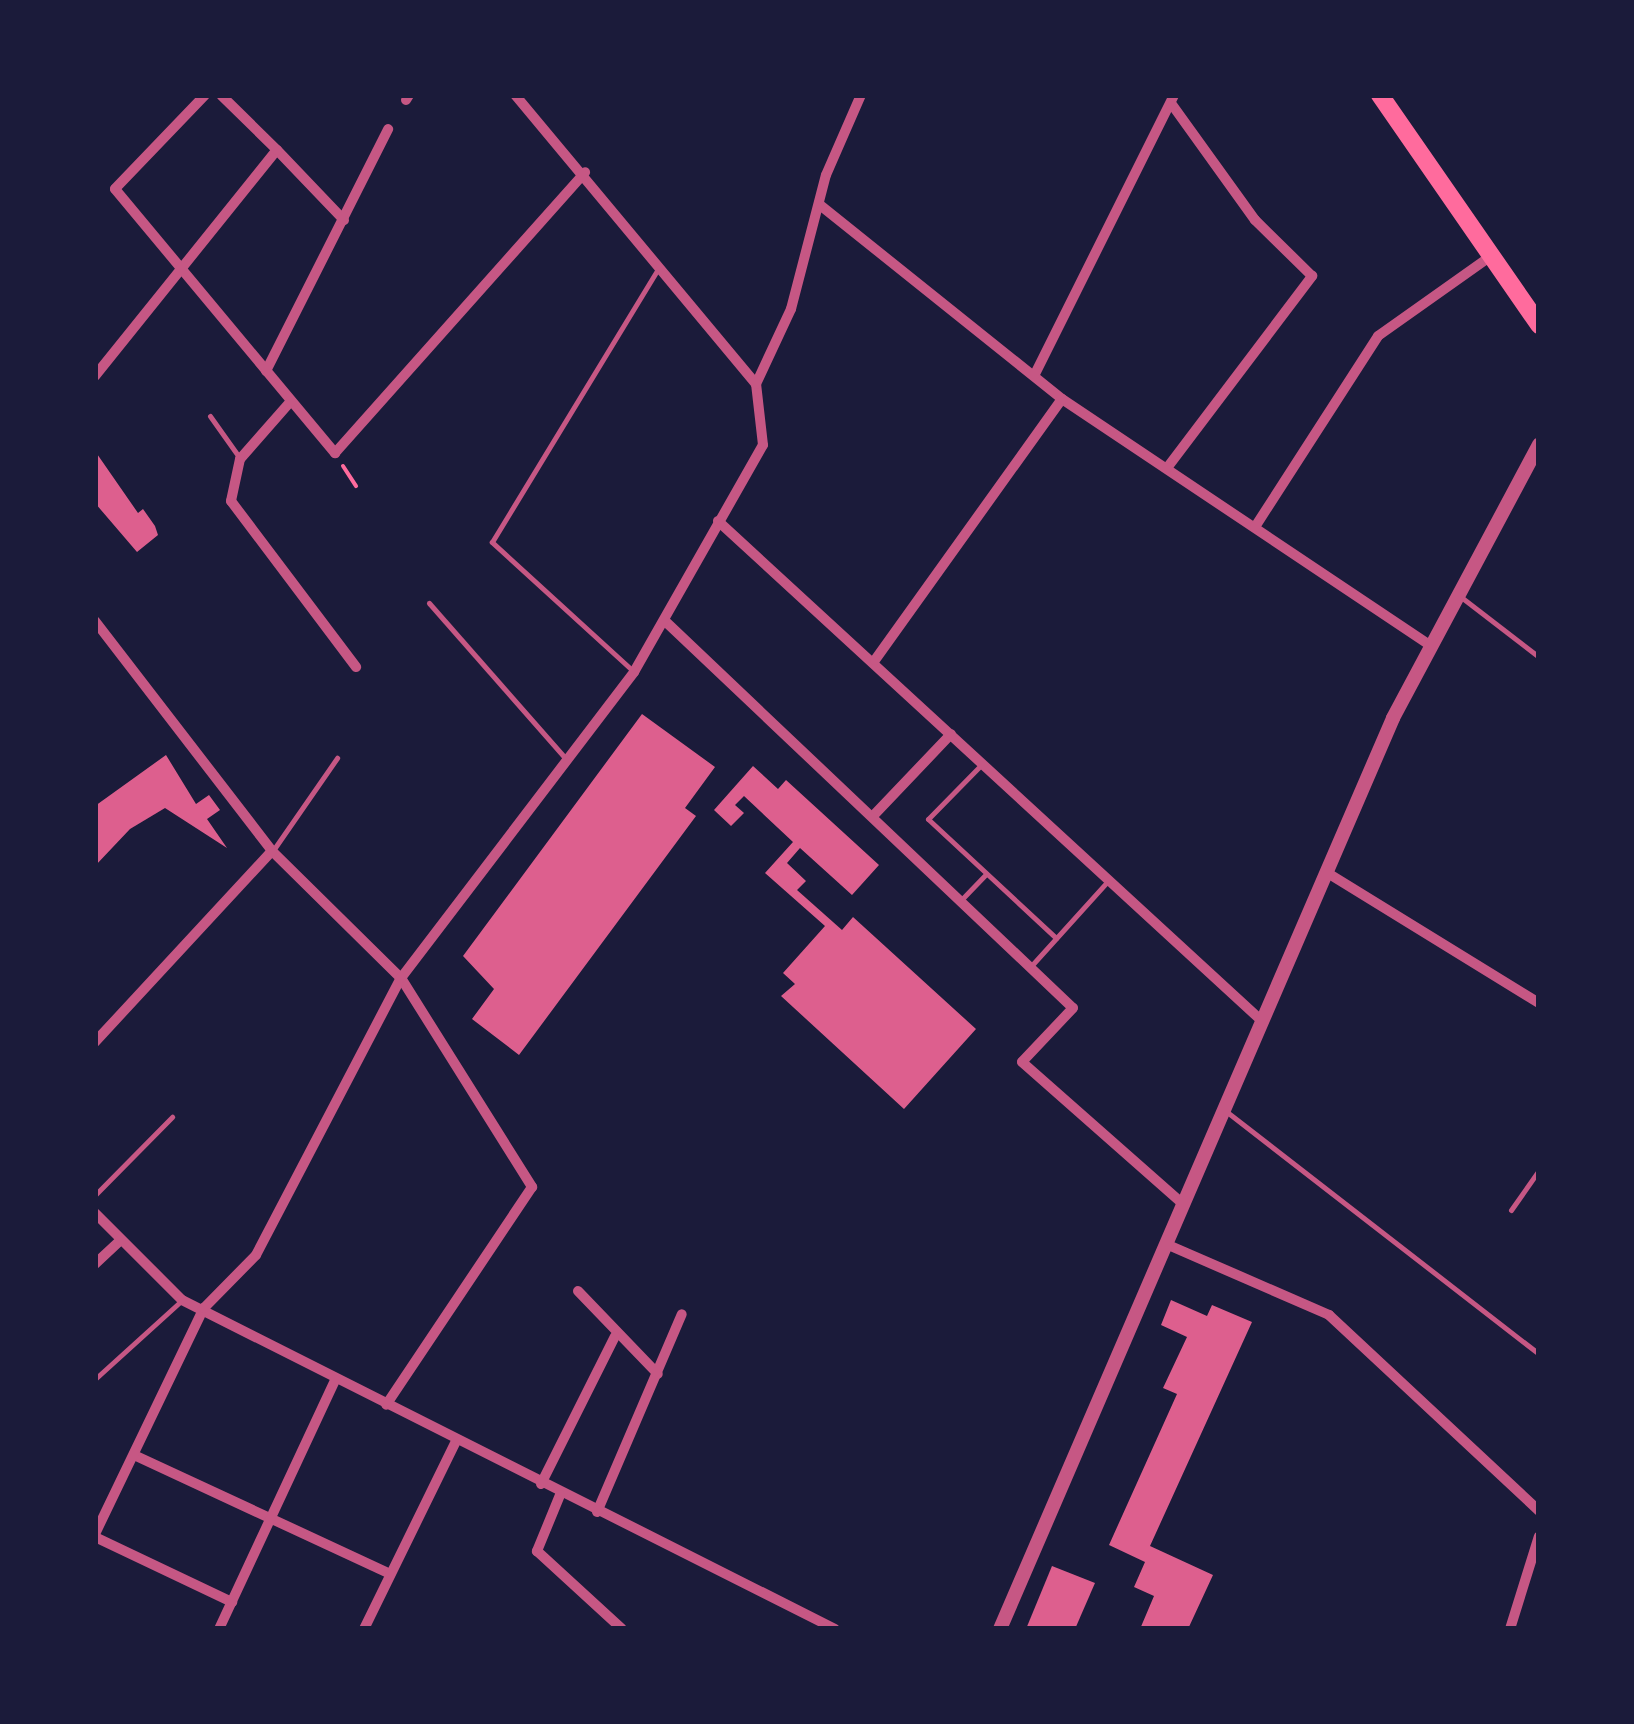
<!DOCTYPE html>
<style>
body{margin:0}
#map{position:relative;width:1634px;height:1724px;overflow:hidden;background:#1b1b3a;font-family:Mulish,sans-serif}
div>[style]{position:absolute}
.building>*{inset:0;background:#dd5f8e}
.path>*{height:4px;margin:-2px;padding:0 2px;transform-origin:2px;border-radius:2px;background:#ff6b9d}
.service>*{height:5px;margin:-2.5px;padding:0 2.5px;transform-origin:2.5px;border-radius:2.5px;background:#c65784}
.minor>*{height:10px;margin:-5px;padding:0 5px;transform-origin:5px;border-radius:5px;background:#c65784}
.tertiary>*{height:14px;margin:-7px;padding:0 7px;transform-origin:7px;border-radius:7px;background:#c65784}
.primary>*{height:18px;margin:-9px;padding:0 9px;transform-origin:9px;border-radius:9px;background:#ff6b9d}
span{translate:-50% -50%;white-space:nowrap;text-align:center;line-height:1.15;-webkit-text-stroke:9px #1b1b3a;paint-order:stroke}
.frame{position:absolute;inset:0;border:98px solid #1b1b3a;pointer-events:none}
</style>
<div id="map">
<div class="building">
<i style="clip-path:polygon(95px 451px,138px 513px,143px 509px,155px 526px,158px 535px,137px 552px,95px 503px)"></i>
<i style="clip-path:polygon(642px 714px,715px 767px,685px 808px,696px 816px,519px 1055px,472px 1019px,494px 989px,463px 956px)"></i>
<i style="clip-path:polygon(166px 755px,196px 804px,209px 795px,220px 810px,207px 819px,227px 848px,165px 808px,130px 829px,95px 866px,95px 806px)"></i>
<i style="clip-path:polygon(753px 766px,778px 789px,786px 780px,879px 865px,852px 895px,800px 848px,787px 863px,806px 881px,797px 890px,842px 930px,853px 917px,976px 1029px,904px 1109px,781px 996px,795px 984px,783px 973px,825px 926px,765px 873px,793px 842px,744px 796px,735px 805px,744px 813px,731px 826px,714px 810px)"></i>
<i style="clip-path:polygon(1171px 1300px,1207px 1316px,1212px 1305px,1252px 1322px,1150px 1546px,1213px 1575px,1188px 1629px,1140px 1629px,1154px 1596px,1134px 1587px,1145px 1562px,1109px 1545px,1177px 1394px,1163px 1388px,1187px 1337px,1161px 1325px)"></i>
<i style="clip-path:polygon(1052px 1566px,1095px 1583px,1075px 1629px,1026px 1629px)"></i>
</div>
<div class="path">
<i style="left:343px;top:466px;width:24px;rotate:57deg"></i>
</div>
<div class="service">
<i style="left:210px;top:416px;width:50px;rotate:54.7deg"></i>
<i style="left:1461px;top:597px;width:98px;rotate:37.6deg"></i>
<i style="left:429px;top:603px;width:210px;rotate:48.7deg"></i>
<i style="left:632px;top:670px;width:190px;rotate:-137.6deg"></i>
<i style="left:492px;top:542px;width:320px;rotate:-58.7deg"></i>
<i style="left:982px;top:764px;width:77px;rotate:134.5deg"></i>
<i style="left:928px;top:819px;width:175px;rotate:42.9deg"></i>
<i style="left:274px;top:849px;width:111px;rotate:-55.3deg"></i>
<i style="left:962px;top:899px;width:35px;rotate:-46deg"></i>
<i style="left:1032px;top:965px;width:112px;rotate:-47.9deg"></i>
<i style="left:1227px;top:1112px;width:395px;rotate:37.8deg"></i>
<i style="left:95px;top:1195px;width:110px;rotate:-45.4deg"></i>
<i style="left:1511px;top:1210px;width:49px;rotate:-55deg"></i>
<i style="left:95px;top:1379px;width:115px;rotate:-42.2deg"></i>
</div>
<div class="minor">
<i style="left:205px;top:95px;width:130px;rotate:133.8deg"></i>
<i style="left:115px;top:189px;width:344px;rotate:50.2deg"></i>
<i style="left:335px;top:453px;width:376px;rotate:-48.3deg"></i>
<i style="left:406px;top:100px;width:6px;rotate:-59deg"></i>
<i style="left:277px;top:150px;width:97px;rotate:46.3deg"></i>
<i style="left:820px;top:205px;width:310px;rotate:38.7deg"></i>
<i style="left:1062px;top:399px;width:439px;rotate:33.8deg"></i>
<i style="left:266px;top:371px;width:271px;rotate:-63.2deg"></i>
<i style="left:1035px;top:374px;width:312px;rotate:-63.5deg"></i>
<i style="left:95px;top:376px;width:290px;rotate:-51.2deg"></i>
<i style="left:277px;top:150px;width:78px;rotate:-135.5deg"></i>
<i style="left:756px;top:384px;width:83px;rotate:-65deg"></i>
<i style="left:791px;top:309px;width:138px;rotate:-75.4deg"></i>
<i style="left:826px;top:175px;width:87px;rotate:-66.4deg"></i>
<i style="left:291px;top:401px;width:77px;rotate:131.3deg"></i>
<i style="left:240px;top:459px;width:43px;rotate:102.1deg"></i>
<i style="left:231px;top:501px;width:208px;rotate:53deg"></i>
<i style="left:1167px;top:468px;width:241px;rotate:-52.9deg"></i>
<i style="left:1312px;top:276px;width:80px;rotate:-135.5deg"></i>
<i style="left:1255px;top:220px;width:144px;rotate:-125.7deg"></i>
<i style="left:718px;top:521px;width:739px;rotate:42.59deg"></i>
<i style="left:1255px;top:527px;width:227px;rotate:-57.2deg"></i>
<i style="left:1378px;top:336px;width:138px;rotate:-35.3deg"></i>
<i style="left:95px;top:621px;width:290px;rotate:52.4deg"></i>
<i style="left:272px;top:851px;width:181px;rotate:44.6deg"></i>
<i style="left:401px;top:978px;width:247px;rotate:57.9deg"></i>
<i style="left:532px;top:1187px;width:262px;rotate:123.8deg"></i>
<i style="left:665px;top:621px;width:562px;rotate:43.49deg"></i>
<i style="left:1073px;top:1008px;width:74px;rotate:133.4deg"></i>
<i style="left:1022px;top:1062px;width:215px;rotate:41.4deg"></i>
<i style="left:875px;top:660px;width:321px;rotate:-54.4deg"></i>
<i style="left:873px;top:816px;width:113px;rotate:-46.4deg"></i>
<i style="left:1326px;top:872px;width:250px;rotate:31.6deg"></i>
<i style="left:95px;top:1042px;width:260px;rotate:-47.2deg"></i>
<i style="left:95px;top:1213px;width:123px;rotate:45deg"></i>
<i style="left:182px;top:1300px;width:731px;rotate:26.74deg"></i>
<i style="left:1166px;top:1244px;width:178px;rotate:23.5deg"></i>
<i style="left:1329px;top:1315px;width:287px;rotate:43deg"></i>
<i style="left:95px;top:1264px;width:35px;rotate:-43deg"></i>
<i style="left:578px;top:1291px;width:115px;rotate:46.1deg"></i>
<i style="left:134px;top:1455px;width:282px;rotate:24.9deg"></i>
<i style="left:541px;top:1484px;width:165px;rotate:-63.4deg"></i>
<i style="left:560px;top:1495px;width:61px;rotate:112.3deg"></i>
<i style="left:537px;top:1551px;width:115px;rotate:42.5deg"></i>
<i style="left:597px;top:1512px;width:215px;rotate:-66.8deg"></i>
<i style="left:95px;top:1534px;width:251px;rotate:-64.3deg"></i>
<i style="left:204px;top:1308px;width:74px;rotate:-45.5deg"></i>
<i style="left:256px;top:1255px;width:313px;rotate:-62.4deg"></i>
<i style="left:401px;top:978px;width:385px;rotate:-52.7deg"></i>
<i style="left:634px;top:672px;width:261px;rotate:-60.4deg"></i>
<i style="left:763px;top:445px;width:61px;rotate:-96.5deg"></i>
<i style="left:756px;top:384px;width:376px;rotate:-129.8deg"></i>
<i style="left:95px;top:1537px;width:152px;rotate:25.4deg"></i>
<i style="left:219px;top:1629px;width:275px;rotate:-65deg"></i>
<i style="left:364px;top:1629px;width:209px;rotate:-63.9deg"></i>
<i style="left:1510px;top:1629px;width:97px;rotate:-72.7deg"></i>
</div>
<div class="tertiary">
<i style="left:1000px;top:1629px;width:992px;rotate:-66.66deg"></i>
<i style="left:1393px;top:718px;width:310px;rotate:-61.9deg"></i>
</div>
<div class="primary">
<i style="left:1380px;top:95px;width:280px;rotate:55.3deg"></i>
</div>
<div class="frame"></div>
</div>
